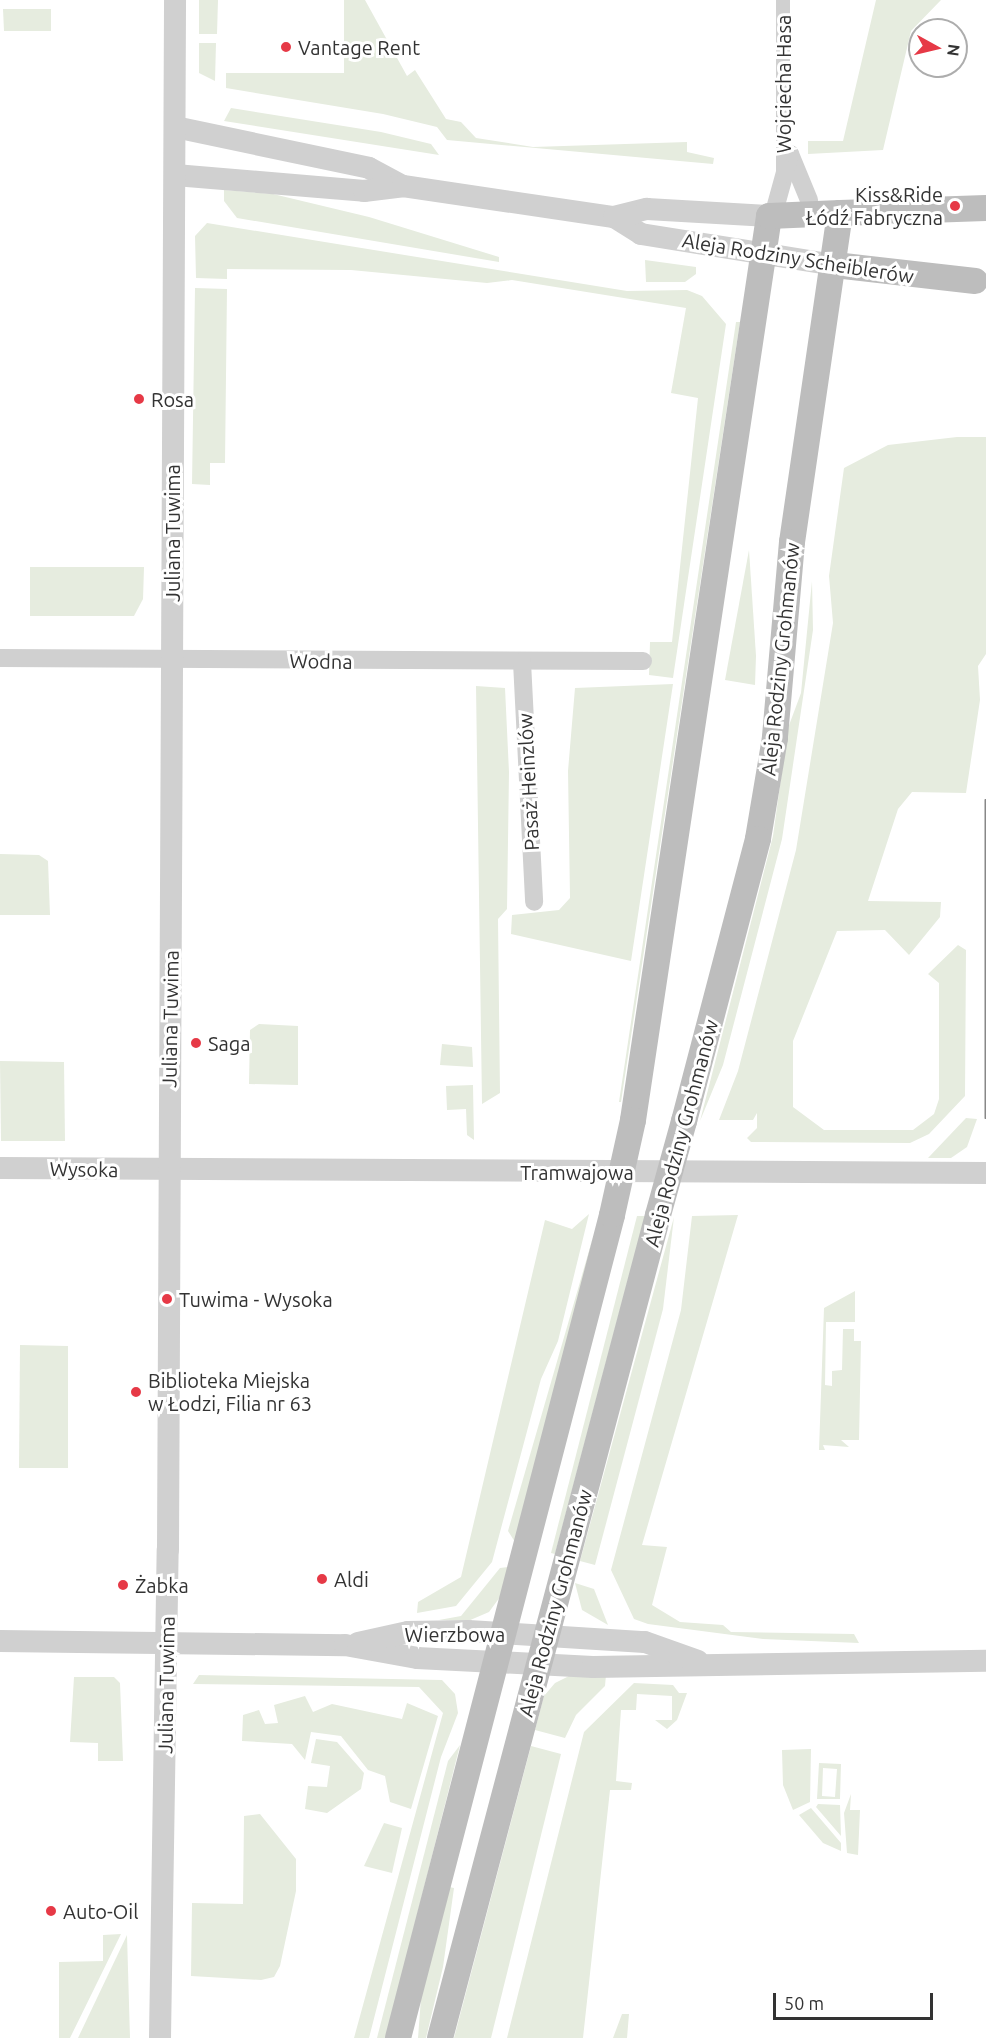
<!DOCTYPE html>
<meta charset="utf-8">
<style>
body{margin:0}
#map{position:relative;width:986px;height:2038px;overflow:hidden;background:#fff;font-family:Ubuntu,sans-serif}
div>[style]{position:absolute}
.green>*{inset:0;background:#e6ecdf}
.pedestrian>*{height:14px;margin:-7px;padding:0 7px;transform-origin:7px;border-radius:7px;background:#d0d0d0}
.minor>*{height:18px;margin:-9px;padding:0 9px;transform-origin:9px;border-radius:9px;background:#d0d0d0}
.tertiary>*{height:22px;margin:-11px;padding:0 11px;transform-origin:11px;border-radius:11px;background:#d0d0d0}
.secondary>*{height:26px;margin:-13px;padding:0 13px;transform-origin:13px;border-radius:13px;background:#bdbdbd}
.tram>*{height:1.5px;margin:-0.75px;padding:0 0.75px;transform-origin:0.75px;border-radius:0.75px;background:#888}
.pedestrian-bridge>*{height:14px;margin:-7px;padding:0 7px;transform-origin:7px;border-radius:7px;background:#d0d0d0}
.secondary-bridge>*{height:26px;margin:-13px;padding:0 13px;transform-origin:13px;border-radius:13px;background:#bdbdbd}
.dots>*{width:16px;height:16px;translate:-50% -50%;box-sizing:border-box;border:3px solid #fff;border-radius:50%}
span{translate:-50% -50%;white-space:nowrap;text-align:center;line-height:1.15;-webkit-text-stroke:6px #fff;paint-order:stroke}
.poi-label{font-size:20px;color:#333}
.left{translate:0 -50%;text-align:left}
.right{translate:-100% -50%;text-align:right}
.street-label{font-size:20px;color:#333}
.north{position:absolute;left:908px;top:18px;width:60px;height:60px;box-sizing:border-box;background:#fff;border:2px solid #adadad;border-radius:50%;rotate:98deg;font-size:16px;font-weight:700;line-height:24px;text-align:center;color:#333}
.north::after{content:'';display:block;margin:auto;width:21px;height:27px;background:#e63946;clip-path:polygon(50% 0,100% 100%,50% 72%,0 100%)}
.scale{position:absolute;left:773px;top:1993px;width:160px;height:27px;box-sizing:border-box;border:3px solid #333;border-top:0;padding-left:8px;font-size:18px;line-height:21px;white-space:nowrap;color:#333;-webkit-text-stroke:4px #fff;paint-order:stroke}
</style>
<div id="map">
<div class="green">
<i style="clip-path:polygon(199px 0,218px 0,217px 34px,199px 34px)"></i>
<i style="clip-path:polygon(344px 0,365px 0,407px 76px,415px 70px,446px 119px,461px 122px,476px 138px,533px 147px,687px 142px,687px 152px,714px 158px,713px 164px,447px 140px,437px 127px,383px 114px,226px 88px,226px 73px,344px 73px)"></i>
<i style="clip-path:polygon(876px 0,941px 0,911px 31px,883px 150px,808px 154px,808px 141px,843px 141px)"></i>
<i style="clip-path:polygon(3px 9px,51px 9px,51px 31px,4px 31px)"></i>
<i style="clip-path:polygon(199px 43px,216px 43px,215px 81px,199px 73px)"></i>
<i style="clip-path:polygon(231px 108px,381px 132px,431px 144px,439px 155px,224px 121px)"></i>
<i style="clip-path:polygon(224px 190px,273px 194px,369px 217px,499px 257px,499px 262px,237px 218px,224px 201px)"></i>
<i style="clip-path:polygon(207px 223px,627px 291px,687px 290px,702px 296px,726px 324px,673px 678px,649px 675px,650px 642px,672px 642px,698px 398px,671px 393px,686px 308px,512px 280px,487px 283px,351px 270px,227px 269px,227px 279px,196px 278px,195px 236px)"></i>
<i style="clip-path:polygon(645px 260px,696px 267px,696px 274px,685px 282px,646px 282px)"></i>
<i style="clip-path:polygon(195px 288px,227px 289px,225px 463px,210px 463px,210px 485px,192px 484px)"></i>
<i style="clip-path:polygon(736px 322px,740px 322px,621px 1102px,619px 1102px)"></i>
<i style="clip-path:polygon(957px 437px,986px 437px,986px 654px,978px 666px,980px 700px,966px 793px,912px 792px,898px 809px,868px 901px,941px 902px,940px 917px,909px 955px,885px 930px,837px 931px,793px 1041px,793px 1107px,824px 1130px,913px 1130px,934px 1114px,939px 1099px,939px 983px,928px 974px,958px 945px,966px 950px,965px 1096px,929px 1134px,910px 1143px,751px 1142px,747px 1138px,757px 1128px,757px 1113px,753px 1120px,719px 1120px,738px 1071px,796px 850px,833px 623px,829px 576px,844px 468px,888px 445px)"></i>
<i style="clip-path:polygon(749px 550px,756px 656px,755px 685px,725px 680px)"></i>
<i style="clip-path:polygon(30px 567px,144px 567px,143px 599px,134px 616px,30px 616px)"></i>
<i style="clip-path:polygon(812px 581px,813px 630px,782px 839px,723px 1065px,700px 1121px,773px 836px,788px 728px,801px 693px)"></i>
<i style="clip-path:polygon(673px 684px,631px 961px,511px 934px,512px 915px,559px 910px,570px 898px,568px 771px,575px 688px)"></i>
<i style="clip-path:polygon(476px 686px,505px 688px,509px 772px,507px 909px,498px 919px,500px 1093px,482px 1104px)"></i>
<i style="clip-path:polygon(0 854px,39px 855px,48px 861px,50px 915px,0 915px)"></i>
<i style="clip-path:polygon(259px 1024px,298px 1026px,298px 1085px,249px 1084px,250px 1030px)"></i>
<i style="clip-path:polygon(442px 1044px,472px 1047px,473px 1067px,440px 1065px)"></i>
<i style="clip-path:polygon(0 1061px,64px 1062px,65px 1141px,1px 1141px)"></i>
<i style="clip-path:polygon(473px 1085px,474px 1140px,467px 1135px,466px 1109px,447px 1110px,446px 1086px)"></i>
<i style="clip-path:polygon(966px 1118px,977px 1119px,967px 1147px,951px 1158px,928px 1158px)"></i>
<i style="clip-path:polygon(589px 1214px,558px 1341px,541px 1379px,492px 1562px,456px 1606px,417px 1613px,418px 1602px,461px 1577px,545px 1220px,572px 1229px)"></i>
<i style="clip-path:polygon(738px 1215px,642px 1545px,667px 1547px,652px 1605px,680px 1622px,723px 1625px,731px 1632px,854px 1634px,859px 1643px,763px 1639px,648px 1624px,634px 1619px,611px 1570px,681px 1310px,692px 1216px)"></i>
<i style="clip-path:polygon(637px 1216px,645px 1216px,555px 1554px,551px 1553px)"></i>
<i style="clip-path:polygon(674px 1217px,663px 1309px,595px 1565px,580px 1561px)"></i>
<i style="clip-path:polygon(593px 1237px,567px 1345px,515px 1542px,508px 1531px)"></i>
<i style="clip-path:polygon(855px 1291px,855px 1322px,826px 1322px,825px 1385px,832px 1386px,832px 1371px,842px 1370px,843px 1329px,854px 1329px,854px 1341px,861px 1341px,859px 1440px,841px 1440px,849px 1447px,823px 1445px,825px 1450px,819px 1450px,824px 1308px)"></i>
<i style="clip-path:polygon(20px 1345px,68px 1346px,68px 1468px,19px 1468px)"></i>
<i style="clip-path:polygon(508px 1567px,500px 1597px,489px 1612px,468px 1621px,439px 1620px,461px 1616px,500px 1568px)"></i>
<i style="clip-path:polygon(575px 1583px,594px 1589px,608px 1625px,582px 1610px)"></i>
<i style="clip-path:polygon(199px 1675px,442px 1680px,455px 1694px,458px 1713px,441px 1757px,369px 2038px,354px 2038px,443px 1713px,419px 1687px,193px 1684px)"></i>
<i style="clip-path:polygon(606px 1675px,605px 1686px,576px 1715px,565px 1738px,535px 1730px,544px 1696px,555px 1683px,569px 1676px)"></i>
<i style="clip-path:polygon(74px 1677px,114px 1677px,120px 1683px,123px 1761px,98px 1761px,98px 1743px,70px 1742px)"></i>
<i style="clip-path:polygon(634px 1683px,673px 1685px,679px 1693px,687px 1693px,677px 1720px,667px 1729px,655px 1720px,672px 1720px,672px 1696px,637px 1694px,636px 1710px,621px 1710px,616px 1781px,632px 1783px,631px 1790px,610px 1790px,583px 2038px,507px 2038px,584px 1732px)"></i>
<i style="clip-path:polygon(305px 1696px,313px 1712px,332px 1704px,402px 1719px,407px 1703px,438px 1716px,411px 1809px,390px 1802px,385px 1776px,368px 1770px,341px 1736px,311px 1732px,305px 1760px,292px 1744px,242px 1741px,243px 1715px,259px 1710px,265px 1724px,278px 1723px,274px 1705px)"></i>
<i style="clip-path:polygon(316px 1739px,337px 1742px,364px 1773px,361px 1789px,327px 1813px,305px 1809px,308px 1786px,327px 1787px,330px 1766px,311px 1763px)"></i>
<i style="clip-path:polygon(460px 1745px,386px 2038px,377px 2038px,448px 1761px)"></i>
<i style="clip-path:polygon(531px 1746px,561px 1754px,491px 2038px,454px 2038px)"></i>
<i style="clip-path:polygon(811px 1749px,810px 1802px,793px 1810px,783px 1785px,782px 1750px)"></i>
<i style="clip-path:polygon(evenodd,819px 1763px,841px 1764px,840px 1799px,817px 1799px,819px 1763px,823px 1768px,837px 1769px,835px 1797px,822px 1796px,823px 1768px)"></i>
<i style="clip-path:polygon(851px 1794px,850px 1810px,860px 1810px,858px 1855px,847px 1853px,844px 1813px)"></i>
<i style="clip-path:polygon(818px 1804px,840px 1805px,841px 1836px,816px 1807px)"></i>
<i style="clip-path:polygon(811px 1808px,841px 1843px,841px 1851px,823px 1843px,799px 1815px)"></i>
<i style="clip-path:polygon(260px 1814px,296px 1859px,296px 1891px,280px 1966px,274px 1977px,261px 1980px,191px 1976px,192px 1903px,243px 1904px,244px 1816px)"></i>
<i style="clip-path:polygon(384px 1823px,402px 1828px,392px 1873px,364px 1866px)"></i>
<i style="clip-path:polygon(449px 1887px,454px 1888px,443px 1967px,426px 2038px,418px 2038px,421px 1998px)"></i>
<i style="clip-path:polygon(121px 1934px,70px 2038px,59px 2038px,59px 1962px,103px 1961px,103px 1935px)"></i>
<i style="clip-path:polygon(127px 1935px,130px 2038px,78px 2038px)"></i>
<i style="clip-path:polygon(622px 2014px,629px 2014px,627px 2038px,613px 2038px)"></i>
</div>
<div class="pedestrian">
<i style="left:783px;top:165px;width:165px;rotate:-90deg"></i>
</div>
<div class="minor">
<i style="left:790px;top:154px;width:50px;rotate:67.6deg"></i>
<i style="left:776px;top:205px;width:53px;rotate:-74.6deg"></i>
<i style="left:0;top:658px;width:643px;rotate:0.27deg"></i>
<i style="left:522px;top:662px;width:240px;rotate:87.1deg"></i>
</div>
<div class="tertiary">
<i style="left:175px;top:127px;width:198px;rotate:11.9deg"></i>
<i style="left:369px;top:168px;width:38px;rotate:28deg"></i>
<i style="left:175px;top:175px;width:190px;rotate:4.8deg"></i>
<i style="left:364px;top:191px;width:39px;rotate:-7deg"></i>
<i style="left:403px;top:186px;width:213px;rotate:8.4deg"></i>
<i style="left:614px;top:217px;width:34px;rotate:-14deg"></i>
<i style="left:647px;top:209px;width:122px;rotate:3.3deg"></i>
<i style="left:614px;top:217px;width:32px;rotate:32deg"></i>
<i style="left:641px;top:234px;width:196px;rotate:9.1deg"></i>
<i style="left:0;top:1168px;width:986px;rotate:0.29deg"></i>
<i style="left:0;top:1641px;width:345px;rotate:0.7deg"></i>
<i style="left:345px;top:1645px;width:73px;rotate:10.2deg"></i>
<i style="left:417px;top:1658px;width:176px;rotate:2.9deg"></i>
<i style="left:593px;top:1667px;width:393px;rotate:-0.9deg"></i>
<i style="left:358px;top:1643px;width:51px;rotate:-12.4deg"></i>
<i style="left:408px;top:1632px;width:60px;rotate:-1deg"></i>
<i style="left:468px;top:1631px;width:177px;rotate:3.6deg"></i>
<i style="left:645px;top:1642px;width:56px;rotate:19.7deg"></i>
<i style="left:160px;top:2038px;width:488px;rotate:-89.1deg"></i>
<i style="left:168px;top:1550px;width:1550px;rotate:-89.74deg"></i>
</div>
<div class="secondary">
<i style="left:633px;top:1120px;width:914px;rotate:-81.44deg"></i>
<i style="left:769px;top:216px;width:71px;rotate:-2.4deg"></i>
<i style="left:840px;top:213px;width:332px;rotate:98.3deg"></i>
<i style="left:792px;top:542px;width:197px;rotate:95deg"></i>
<i style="left:775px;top:738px;width:102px;rotate:99.6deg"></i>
<i style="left:758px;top:839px;width:292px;rotate:104.7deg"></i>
<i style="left:398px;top:2038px;width:850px;rotate:-75.42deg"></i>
<i style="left:440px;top:2038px;width:851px;rotate:-75.16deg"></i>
</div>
<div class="tram">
<i style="left:986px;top:800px;width:318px;rotate:90deg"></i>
</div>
<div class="pedestrian-bridge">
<i style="left:783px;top:165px;width:12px;rotate:90deg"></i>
</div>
<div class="secondary-bridge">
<i style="left:840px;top:213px;width:146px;rotate:-2deg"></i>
<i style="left:835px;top:265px;width:141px;rotate:6.5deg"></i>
<i style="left:612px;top:1215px;width:97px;rotate:-77.5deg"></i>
<i style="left:658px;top:1215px;width:98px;rotate:-74.5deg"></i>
</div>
<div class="dots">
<i style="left:286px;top:47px;background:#e63946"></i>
<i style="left:955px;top:206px;background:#e63946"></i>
<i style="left:139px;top:399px;background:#e63946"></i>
<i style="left:196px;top:1043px;background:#e63946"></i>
<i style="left:167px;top:1299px;background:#e63946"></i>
<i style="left:136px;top:1392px;background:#e63946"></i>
<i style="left:322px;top:1579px;background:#e63946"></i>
<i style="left:123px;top:1585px;background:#e63946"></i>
<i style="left:51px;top:1911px;background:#e63946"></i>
</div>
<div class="poi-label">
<span class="left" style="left:298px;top:47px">Vantage Rent</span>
<span class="right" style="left:943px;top:206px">Kiss&amp;Ride<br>Łódź Fabryczna</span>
<span class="left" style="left:151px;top:399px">Rosa</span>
<span class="left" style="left:208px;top:1043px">Saga</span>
<span class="left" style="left:179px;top:1299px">Tuwima - Wysoka</span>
<span class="left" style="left:148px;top:1392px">Biblioteka Miejska<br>w Łodzi, Filia nr 63</span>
<span class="left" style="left:334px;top:1579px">Aldi</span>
<span class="left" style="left:135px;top:1585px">Żabka</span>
<span class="left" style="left:63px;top:1911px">Auto-Oil</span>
</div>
<div class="street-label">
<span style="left:783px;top:84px;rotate:-90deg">Wojciecha Hasa</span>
<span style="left:798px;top:258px;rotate:9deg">Aleja Rodziny Scheiblerów</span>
<span style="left:172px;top:533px;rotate:-90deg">Juliana Tuwima</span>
<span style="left:780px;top:659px;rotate:-84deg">Aleja Rodziny Grohmanów</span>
<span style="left:321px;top:661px;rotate:1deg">Wodna</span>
<span style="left:528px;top:782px;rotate:-93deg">Pasaż Heinzlów</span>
<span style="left:170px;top:1019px;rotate:-89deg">Juliana Tuwima</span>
<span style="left:681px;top:1133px;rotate:-75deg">Aleja Rodziny Grohmanów</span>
<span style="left:84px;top:1169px;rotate:1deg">Wysoka</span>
<span style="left:577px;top:1172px">Tramwajowa</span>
<span style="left:555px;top:1603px;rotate:-75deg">Aleja Rodziny Grohmanów</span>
<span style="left:455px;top:1634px">Wierzbowa</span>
<span style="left:166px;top:1685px;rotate:-89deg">Juliana Tuwima</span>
</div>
<div class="north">N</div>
<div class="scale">50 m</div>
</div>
